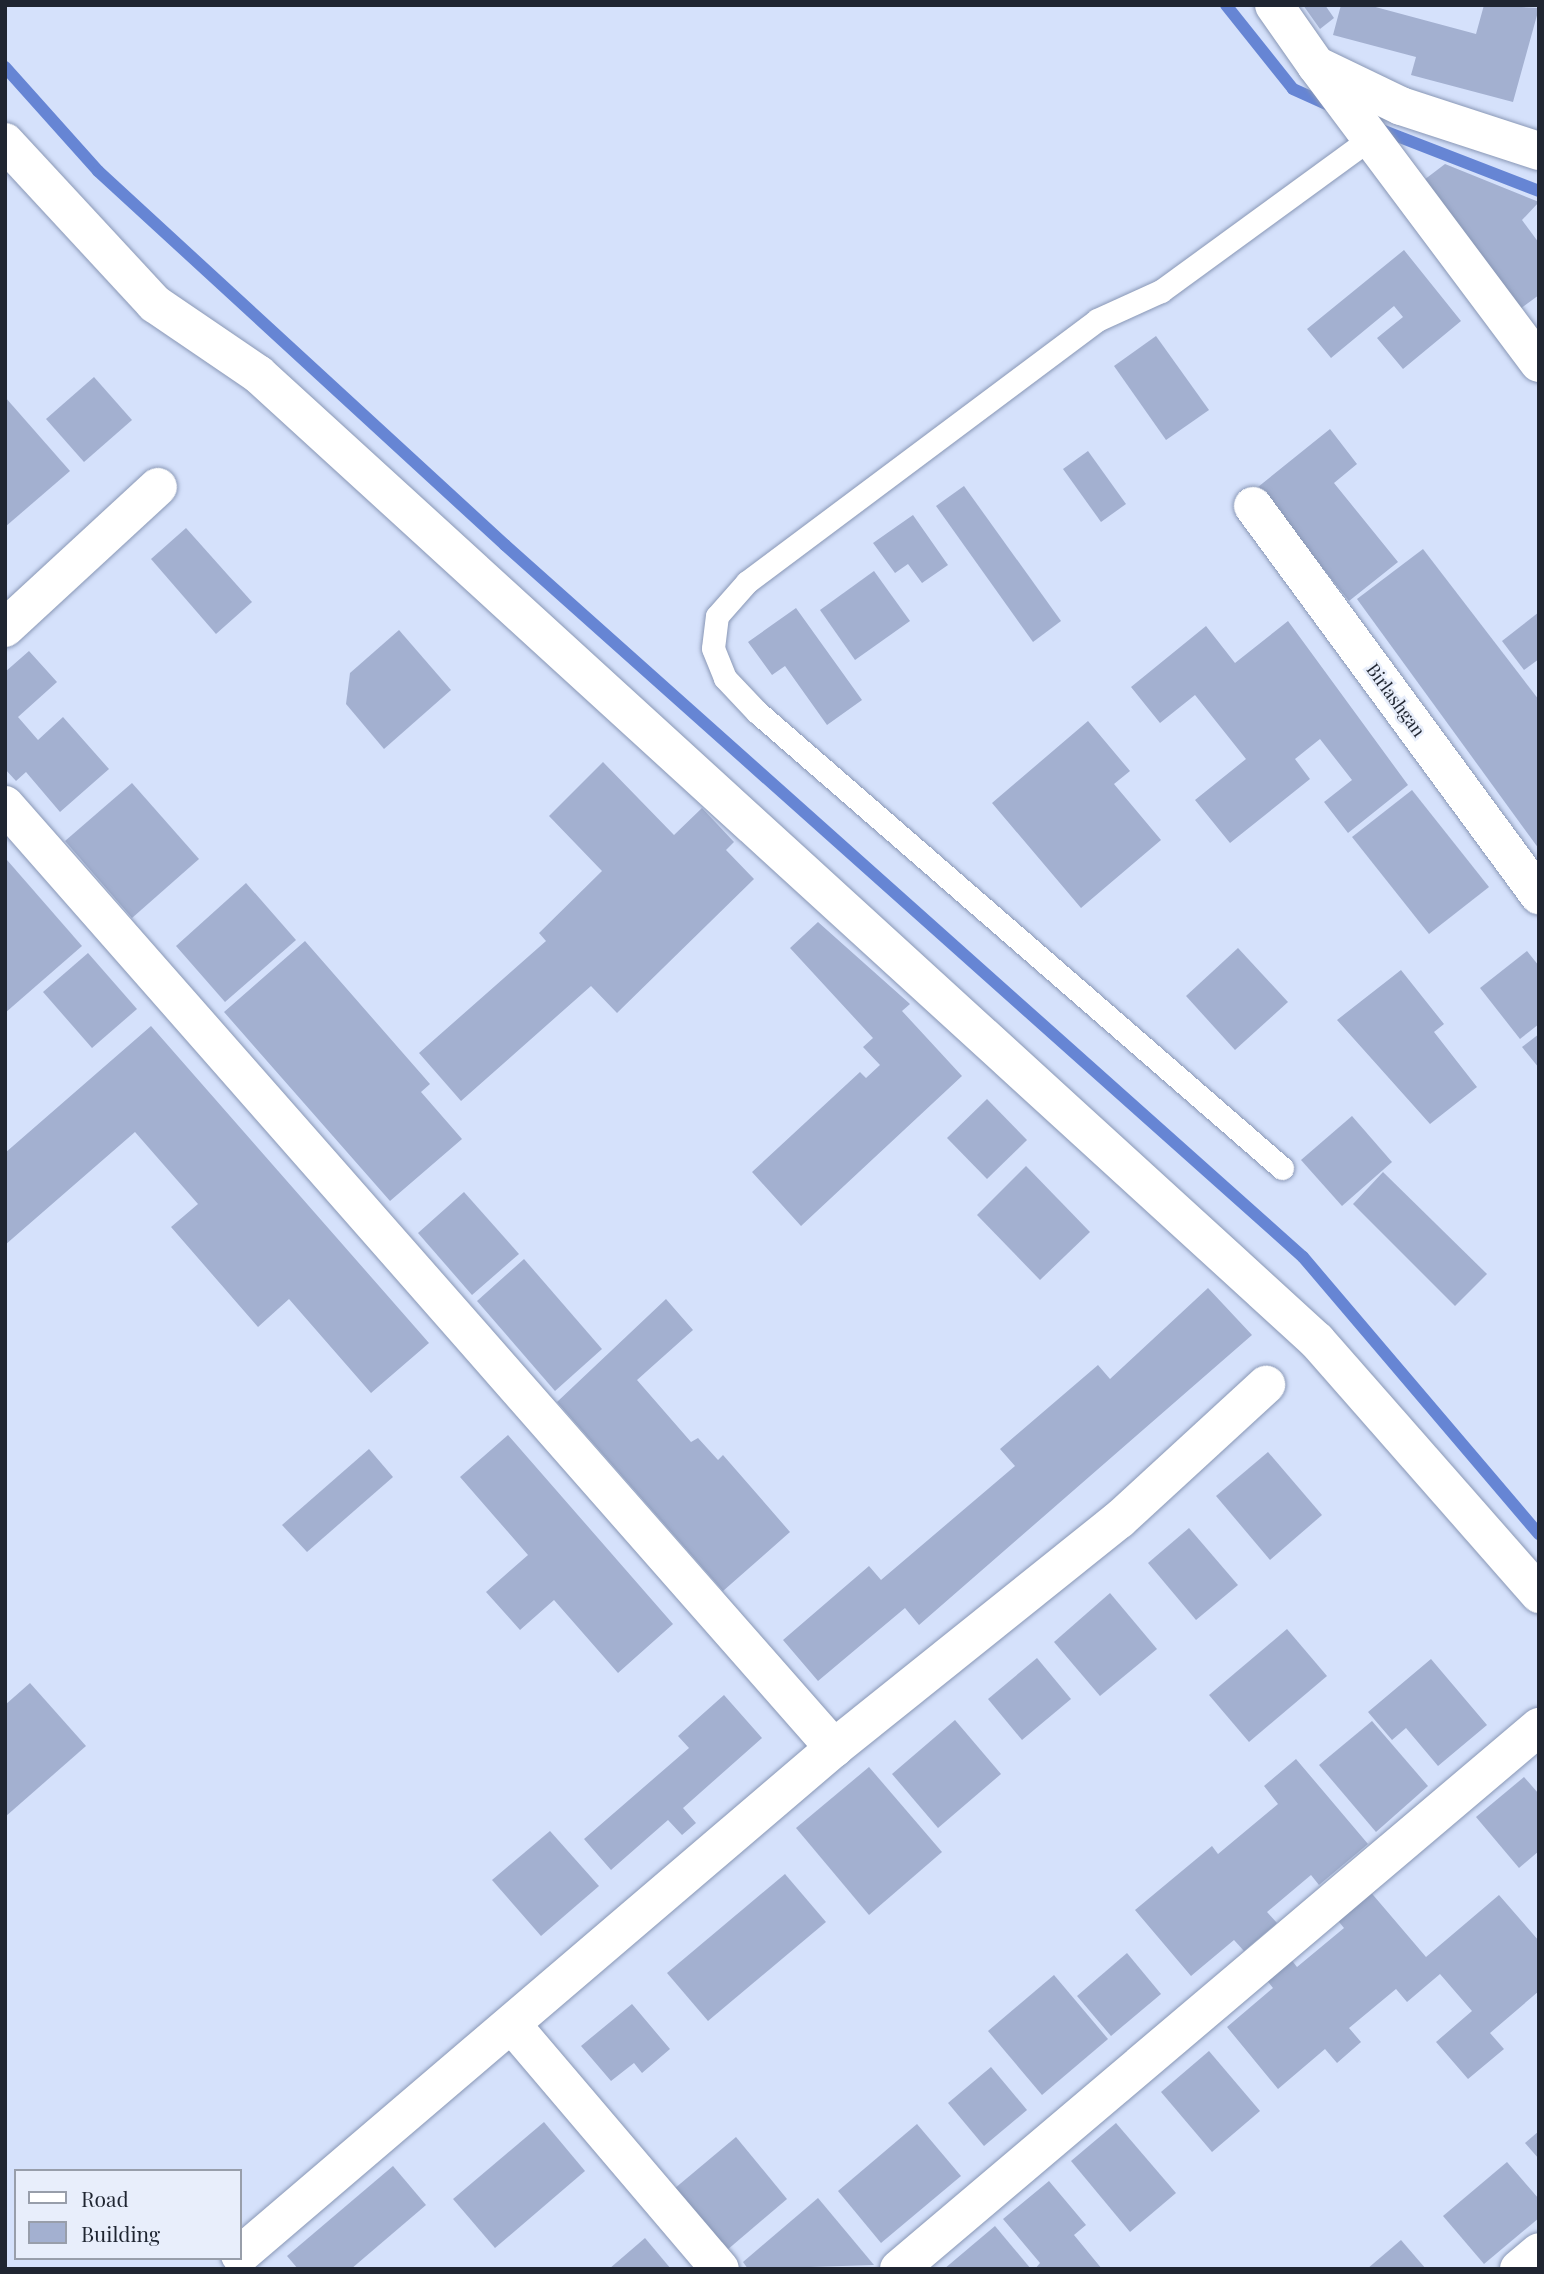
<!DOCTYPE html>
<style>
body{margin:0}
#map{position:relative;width:1544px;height:2274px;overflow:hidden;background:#d5e1fb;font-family:"Playfair Display",serif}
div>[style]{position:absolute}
.stream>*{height:12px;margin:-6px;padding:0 6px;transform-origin:6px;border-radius:6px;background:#6685d4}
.building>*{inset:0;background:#a3b0d0}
.roads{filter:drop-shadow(0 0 2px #8997b5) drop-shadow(0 0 2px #8997b5)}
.lane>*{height:23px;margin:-11.5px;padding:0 11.5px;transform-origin:11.5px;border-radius:11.5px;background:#fff}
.street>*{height:38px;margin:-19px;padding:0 19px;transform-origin:19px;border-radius:19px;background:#fff}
span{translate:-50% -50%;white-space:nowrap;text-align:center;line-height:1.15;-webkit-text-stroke:5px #e8eefb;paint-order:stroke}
.street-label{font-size:18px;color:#1f2531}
.frame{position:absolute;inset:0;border:7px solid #1f2531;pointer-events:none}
.legend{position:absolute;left:14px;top:2169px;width:228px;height:91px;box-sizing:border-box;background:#e8eefb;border:2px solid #989eaa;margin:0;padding:9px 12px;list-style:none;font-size:21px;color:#1f2531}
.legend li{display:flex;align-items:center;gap:14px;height:35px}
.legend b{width:35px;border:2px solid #989eaa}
</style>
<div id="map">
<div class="stream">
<i style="left:1226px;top:5px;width:107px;rotate:51.4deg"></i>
<i style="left:1293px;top:89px;width:42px;rotate:24.1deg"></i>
<i style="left:5px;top:67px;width:140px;rotate:48.2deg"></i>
<i style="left:98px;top:171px;width:553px;rotate:42.58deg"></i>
<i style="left:505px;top:545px;width:1069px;rotate:41.74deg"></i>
<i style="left:1303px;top:1257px;width:364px;rotate:49.6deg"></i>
<i style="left:1379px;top:129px;width:172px;rotate:21.2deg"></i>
</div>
<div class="building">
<i style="clip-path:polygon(1303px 5px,1325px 5px,1334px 18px,1320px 29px)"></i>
<i style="clip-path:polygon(1341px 5px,1368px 5px,1476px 34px,1484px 5px,1539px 8px,1513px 102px,1411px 75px,1416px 57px,1333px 35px)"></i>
<i style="clip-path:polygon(1445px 164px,1539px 202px,1522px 220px,1539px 243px,1539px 295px,1520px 309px,1424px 180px)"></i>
<i style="clip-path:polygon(1404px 250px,1461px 321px,1403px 369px,1377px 338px,1403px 317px,1394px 306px,1331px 358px,1307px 329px)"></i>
<i style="clip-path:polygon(1156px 336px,1209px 410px,1166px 440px,1114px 366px)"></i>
<i style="clip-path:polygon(94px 377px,132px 420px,84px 462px,46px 419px)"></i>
<i style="clip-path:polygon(5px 397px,70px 471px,5px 527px)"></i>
<i style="clip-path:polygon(1330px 429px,1357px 464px,1334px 483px,1398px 562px,1349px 601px,1258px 487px)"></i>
<i style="clip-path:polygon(1088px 451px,1126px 504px,1101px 522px,1063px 469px)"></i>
<i style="clip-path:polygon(964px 486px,1061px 621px,1033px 642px,936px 506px)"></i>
<i style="clip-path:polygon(913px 515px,948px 565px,922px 583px,908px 564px,895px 573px,873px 543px)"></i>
<i style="clip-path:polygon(186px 528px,252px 602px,216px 634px,151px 559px)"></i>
<i style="clip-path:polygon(1423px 549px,1539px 700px,1539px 849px,1357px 599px)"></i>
<i style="clip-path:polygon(874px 571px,910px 621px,855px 660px,820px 610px)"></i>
<i style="clip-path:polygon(796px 608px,862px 700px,827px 725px,785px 666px,772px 675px,748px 642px)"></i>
<i style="clip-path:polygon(1539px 612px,1539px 659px,1524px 670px,1502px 641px)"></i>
<i style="clip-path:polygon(1288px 621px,1408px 785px,1348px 833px,1324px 802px,1352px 780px,1320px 739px,1295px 759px,1310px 779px,1230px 843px,1195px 800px,1246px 759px,1195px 695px,1160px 723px,1131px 687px,1206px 626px,1235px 663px)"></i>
<i style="clip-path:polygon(399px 630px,451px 690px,384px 749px,346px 704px,350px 673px)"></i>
<i style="clip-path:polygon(29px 651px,57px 682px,18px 717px,38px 740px,63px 717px,109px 769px,60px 812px,26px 772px,16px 781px,5px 769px,5px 672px)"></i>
<i style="clip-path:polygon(1088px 721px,1130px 771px,1114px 784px,1161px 840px,1081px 908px,992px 803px)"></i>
<i style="clip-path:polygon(603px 762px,674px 835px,702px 808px,734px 842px,726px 850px,754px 879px,617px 1013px,591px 986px,461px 1101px,419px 1053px,546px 941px,539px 933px,602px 871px,549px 816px)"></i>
<i style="clip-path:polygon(132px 783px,199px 859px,132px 918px,65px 841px)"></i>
<i style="clip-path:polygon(1412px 790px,1489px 887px,1429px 934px,1352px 837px)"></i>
<i style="clip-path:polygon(7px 860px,82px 946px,5px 1013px,5px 862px)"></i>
<i style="clip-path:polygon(246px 883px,296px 940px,225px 1002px,176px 946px)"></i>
<i style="clip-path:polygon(818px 922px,910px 1004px,902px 1011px,962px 1076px,801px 1226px,752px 1172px,860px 1072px,866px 1078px,880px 1065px,863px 1047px,873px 1038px,790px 948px)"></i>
<i style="clip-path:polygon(305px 941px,430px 1084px,421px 1092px,462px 1139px,390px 1201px,224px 1012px)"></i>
<i style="clip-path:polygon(1238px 948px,1288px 1002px,1235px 1050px,1186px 996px)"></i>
<i style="clip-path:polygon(1527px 951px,1539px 966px,1539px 1024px,1520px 1039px,1480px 988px)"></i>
<i style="clip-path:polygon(88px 953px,137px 1009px,92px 1048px,43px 992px)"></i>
<i style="clip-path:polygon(1401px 970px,1444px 1024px,1434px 1032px,1477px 1087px,1430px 1124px,1337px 1020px)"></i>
<i style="clip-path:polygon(151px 1026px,429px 1343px,371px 1393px,289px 1299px,258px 1327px,171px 1227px,198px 1204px,135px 1132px,5px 1245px,5px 1153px)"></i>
<i style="clip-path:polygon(1539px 1034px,1539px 1068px,1522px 1047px)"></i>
<i style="clip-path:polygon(987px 1099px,1027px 1140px,987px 1179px,947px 1138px)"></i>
<i style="clip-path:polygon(1352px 1116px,1392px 1162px,1342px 1206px,1301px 1160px)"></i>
<i style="clip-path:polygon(1026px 1166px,1090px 1232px,1040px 1280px,977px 1215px)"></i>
<i style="clip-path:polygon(1383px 1172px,1487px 1274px,1455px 1306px,1353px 1204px)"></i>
<i style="clip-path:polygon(464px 1192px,519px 1254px,472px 1295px,418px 1233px)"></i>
<i style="clip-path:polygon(524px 1259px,602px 1349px,555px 1391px,477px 1301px)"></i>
<i style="clip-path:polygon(1208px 1288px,1252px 1335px,919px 1625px,905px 1608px,818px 1681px,783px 1640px,869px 1566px,881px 1580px,1015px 1466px,1000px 1449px,1098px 1365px,1110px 1379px)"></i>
<i style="clip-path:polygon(666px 1299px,693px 1330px,637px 1380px,691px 1442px,698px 1438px,718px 1460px,723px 1455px,790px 1532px,723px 1591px,557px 1402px)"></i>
<i style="clip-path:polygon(508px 1435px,673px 1624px,618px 1673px,554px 1600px,520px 1630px,486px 1592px,528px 1555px,460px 1477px)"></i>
<i style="clip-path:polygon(369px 1449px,393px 1477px,307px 1552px,282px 1525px)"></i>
<i style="clip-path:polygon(1268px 1452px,1322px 1515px,1270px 1560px,1216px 1496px)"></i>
<i style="clip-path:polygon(1189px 1528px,1238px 1585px,1196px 1620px,1148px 1563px)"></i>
<i style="clip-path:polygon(1110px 1593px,1157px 1649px,1100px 1696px,1054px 1642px)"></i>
<i style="clip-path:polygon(1287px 1629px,1327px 1676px,1249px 1742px,1209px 1695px)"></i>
<i style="clip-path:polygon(1037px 1658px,1071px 1699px,1022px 1740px,988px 1699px)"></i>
<i style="clip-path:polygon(1431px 1659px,1487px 1725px,1438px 1766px,1406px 1728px,1392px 1740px,1368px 1712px)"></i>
<i style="clip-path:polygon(30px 1683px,86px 1746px,5px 1817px,5px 1705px)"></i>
<i style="clip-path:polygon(724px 1695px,762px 1738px,683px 1808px,696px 1823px,682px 1835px,668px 1820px,611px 1870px,584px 1839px,689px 1748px,678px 1736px)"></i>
<i style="clip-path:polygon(955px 1720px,1001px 1774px,938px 1828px,892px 1774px)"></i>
<i style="clip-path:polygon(1372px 1721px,1428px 1786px,1376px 1832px,1319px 1765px)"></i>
<i style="clip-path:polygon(1296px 1759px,1368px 1844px,1319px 1885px,1311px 1875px,1267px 1912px,1277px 1923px,1244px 1951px,1234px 1940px,1191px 1976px,1135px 1910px,1212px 1846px,1218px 1854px,1278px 1804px,1264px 1786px)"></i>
<i style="clip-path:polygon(869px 1767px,942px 1852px,869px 1915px,796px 1828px)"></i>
<i style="clip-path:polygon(1524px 1777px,1539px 1794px,1539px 1851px,1519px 1868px,1476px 1817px)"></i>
<i style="clip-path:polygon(550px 1831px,599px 1886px,541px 1936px,492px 1880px)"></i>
<i style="clip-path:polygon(785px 1874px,826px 1922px,708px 2021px,667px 1973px)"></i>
<i style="clip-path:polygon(1368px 1889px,1426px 1957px,1499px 1895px,1539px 1941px,1539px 1991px,1490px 2033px,1504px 2049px,1468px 2079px,1436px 2042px,1472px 2011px,1440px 1974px,1407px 2002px,1396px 1989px,1349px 2028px,1361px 2042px,1337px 2063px,1325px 2049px,1278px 2089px,1227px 2027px,1273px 1988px,1265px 1978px,1290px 1958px,1297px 1967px,1344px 1928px,1335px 1917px)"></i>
<i style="clip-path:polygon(1127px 1953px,1161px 1994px,1111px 2036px,1077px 1996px)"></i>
<i style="clip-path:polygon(1054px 1975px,1108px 2039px,1042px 2095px,988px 2031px)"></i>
<i style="clip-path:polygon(632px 2004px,670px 2049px,642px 2073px,634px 2063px,611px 2081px,581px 2046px)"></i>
<i style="clip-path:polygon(1209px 2051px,1260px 2111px,1212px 2152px,1161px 2092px)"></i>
<i style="clip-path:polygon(991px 2067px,1027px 2110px,984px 2146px,948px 2103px)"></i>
<i style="clip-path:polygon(544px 2122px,585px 2171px,495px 2248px,453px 2199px)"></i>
<i style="clip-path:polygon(1116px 2123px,1176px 2193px,1130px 2232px,1071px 2161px)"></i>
<i style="clip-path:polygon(917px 2124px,961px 2176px,881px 2243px,838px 2191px)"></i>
<i style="clip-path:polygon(1539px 2131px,1539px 2159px,1525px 2143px)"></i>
<i style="clip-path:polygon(736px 2137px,787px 2199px,720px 2256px,668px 2194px)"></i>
<i style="clip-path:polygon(1507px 2162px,1539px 2199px,1539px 2218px,1484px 2264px,1443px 2216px)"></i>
<i style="clip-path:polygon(393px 2166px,426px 2205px,351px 2269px,298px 2269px,287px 2256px)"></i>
<i style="clip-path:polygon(1049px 2181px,1086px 2225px,1074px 2235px,1102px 2269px,1035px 2269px,1040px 2263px,1003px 2219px)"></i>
<i style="clip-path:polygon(818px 2198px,874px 2265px,748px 2269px,743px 2262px)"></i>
<i style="clip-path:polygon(995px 2226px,1031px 2269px,944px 2269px)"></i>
<i style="clip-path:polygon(645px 2238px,671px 2269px,609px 2269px)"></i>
<i style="clip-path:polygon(1401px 2240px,1426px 2269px,1367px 2269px)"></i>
</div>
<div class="roads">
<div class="lane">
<i style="left:1282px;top:1168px;width:695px;rotate:-139.02deg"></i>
<i style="left:757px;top:712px;width:47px;rotate:-133.3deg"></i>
<i style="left:725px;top:678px;width:32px;rotate:-112deg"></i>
<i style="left:713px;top:648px;width:32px;rotate:-83deg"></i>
<i style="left:717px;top:616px;width:45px;rotate:-48.6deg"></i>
<i style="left:747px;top:582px;width:437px;rotate:-36.8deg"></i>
<i style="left:1097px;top:320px;width:70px;rotate:-24.4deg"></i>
<i style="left:1161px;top:291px;width:260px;rotate:-36.1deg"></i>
</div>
<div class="street">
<i style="left:1274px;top:5px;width:73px;rotate:55deg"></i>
<i style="left:1316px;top:65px;width:94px;rotate:25.8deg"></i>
<i style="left:1401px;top:106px;width:145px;rotate:18.1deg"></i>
<i style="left:1316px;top:65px;width:372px;rotate:53.2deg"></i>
<i style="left:5px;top:142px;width:221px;rotate:47.2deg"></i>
<i style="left:155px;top:304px;width:125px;rotate:34.2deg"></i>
<i style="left:258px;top:374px;width:1434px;rotate:42.4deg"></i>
<i style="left:1317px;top:1341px;width:337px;rotate:48.7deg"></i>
<i style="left:1253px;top:506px;width:483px;rotate:53.7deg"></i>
<i style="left:5px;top:628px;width:208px;rotate:-42.7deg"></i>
<i style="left:5px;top:805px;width:1256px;rotate:48.68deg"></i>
<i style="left:513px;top:2026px;width:319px;rotate:49.6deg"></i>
<i style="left:240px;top:2255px;width:781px;rotate:-40.48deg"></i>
<i style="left:834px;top:1748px;width:365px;rotate:-38.7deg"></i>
<i style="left:1119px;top:1520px;width:200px;rotate:-42.6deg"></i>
<i style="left:899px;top:2269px;width:839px;rotate:-40.26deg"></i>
<i style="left:1519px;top:2269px;width:26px;rotate:-40deg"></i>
</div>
</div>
<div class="street-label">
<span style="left:1396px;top:700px;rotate:54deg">Birlashgan</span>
</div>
<div class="frame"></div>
<ul class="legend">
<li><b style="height:9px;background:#fff"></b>Road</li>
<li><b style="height:19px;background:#a3b0d0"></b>Building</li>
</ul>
</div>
